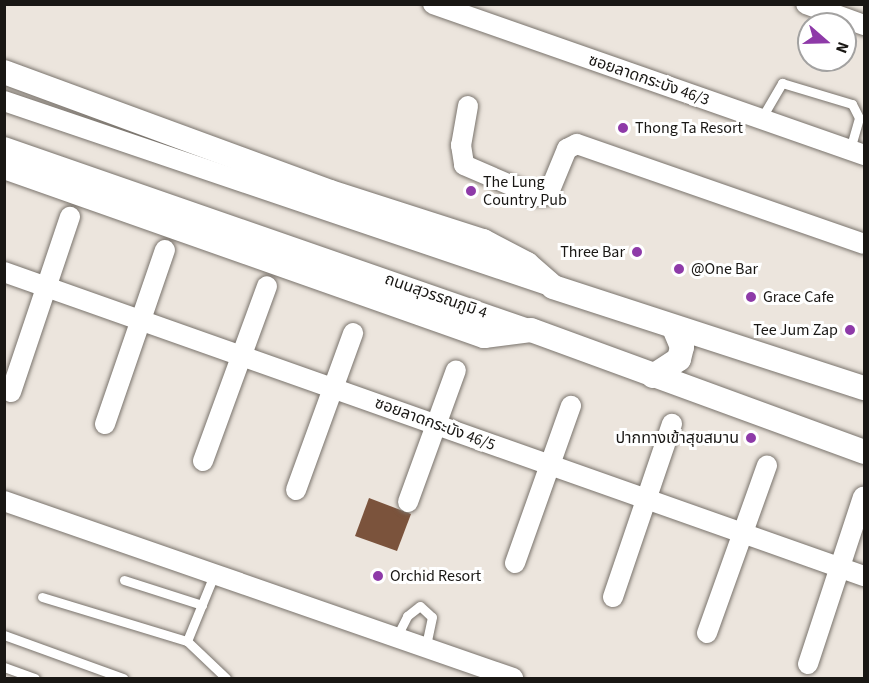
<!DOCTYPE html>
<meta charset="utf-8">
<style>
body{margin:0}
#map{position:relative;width:869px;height:683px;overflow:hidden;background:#ece5dd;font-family:"Source Sans 3","Noto Sans Thai",sans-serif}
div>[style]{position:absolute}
.building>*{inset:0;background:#7b533c}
.roads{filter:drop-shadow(0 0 2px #79736c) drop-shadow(0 0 2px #79736c)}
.service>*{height:9px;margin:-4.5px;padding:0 4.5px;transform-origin:4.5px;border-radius:4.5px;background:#fff}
.minor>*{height:20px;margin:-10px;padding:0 10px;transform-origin:10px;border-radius:10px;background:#fff}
.tertiary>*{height:24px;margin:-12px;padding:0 12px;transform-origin:12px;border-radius:12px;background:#fff}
.dots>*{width:16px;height:16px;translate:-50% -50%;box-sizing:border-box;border:3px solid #fff;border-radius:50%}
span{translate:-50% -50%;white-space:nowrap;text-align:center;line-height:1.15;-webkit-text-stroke:6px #fff;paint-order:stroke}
.street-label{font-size:16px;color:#191714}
.poi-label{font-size:16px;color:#191714}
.left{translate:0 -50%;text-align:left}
.right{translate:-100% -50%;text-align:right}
.frame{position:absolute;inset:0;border:6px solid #191714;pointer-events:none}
.north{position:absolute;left:797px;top:12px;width:60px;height:60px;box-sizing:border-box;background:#fff;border:2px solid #a3a2a1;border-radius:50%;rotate:110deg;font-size:16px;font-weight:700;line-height:24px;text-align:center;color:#191714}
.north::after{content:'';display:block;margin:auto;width:21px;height:27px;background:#8e3aa8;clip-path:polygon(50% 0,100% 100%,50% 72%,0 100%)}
</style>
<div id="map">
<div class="building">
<i style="clip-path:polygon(369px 498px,411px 514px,397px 551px,355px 536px)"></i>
</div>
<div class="roads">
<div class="service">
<i style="left:761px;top:119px;width:42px;rotate:-59.7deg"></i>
<i style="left:782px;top:83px;width:73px;rotate:16.7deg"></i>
<i style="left:852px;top:104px;width:16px;rotate:63deg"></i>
<i style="left:859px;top:118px;width:33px;rotate:106deg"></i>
<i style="left:124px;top:580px;width:82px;rotate:17.8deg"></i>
<i style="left:42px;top:597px;width:152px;rotate:16.9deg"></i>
<i style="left:187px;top:641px;width:71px;rotate:-67.8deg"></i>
<i style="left:4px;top:635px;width:127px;rotate:19.9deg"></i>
<i style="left:396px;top:638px;width:25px;rotate:-63deg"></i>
<i style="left:407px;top:616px;width:16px;rotate:-38deg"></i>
<i style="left:420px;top:606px;width:16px;rotate:43deg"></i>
<i style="left:432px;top:617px;width:33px;rotate:102deg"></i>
<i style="left:187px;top:641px;width:54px;rotate:43.5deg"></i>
<i style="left:4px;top:667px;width:33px;rotate:20deg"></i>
</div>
<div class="minor">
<i style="left:433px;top:4px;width:457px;rotate:19.3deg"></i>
<i style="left:806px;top:4px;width:62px;rotate:19.9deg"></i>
<i style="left:4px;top:101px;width:573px;rotate:18.72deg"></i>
<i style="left:468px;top:106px;width:40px;rotate:100deg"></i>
<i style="left:461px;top:145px;width:20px;rotate:81deg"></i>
<i style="left:464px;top:165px;width:78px;rotate:23.3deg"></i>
<i style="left:536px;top:196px;width:12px;rotate:-5deg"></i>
<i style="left:548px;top:195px;width:50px;rotate:-67.6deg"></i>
<i style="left:567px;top:149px;width:11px;rotate:-27deg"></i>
<i style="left:577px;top:144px;width:304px;rotate:19.2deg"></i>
<i style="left:4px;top:147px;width:558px;rotate:19.15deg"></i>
<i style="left:4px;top:272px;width:912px;rotate:19.47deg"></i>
<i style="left:11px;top:392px;width:185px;rotate:-71.4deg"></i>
<i style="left:105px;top:424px;width:184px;rotate:-71deg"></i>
<i style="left:203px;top:461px;width:186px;rotate:-69.9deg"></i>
<i style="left:296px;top:490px;width:167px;rotate:-70deg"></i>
<i style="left:4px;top:501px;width:539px;rotate:19.17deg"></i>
<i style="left:408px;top:502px;width:140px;rotate:-70deg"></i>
<i style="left:515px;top:563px;width:167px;rotate:-70.4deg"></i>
<i style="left:613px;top:597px;width:183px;rotate:-71.2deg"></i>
<i style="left:707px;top:633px;width:178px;rotate:-70.3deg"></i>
<i style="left:808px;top:664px;width:176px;rotate:-71.8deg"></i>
</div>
<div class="tertiary">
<i style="left:4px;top:72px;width:347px;rotate:20.2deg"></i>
<i style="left:330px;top:192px;width:161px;rotate:17.8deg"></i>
<i style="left:483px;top:241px;width:50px;rotate:27.6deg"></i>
<i style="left:527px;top:264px;width:35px;rotate:41deg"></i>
<i style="left:553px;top:287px;width:327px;rotate:18deg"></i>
<i style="left:4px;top:167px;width:509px;rotate:19.4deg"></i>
<i style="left:484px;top:336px;width:47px;rotate:-7.3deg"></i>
<i style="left:531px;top:330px;width:355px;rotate:20.1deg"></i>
<i style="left:653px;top:376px;width:31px;rotate:-33deg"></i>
<i style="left:679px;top:359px;width:12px;rotate:-76deg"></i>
<i style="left:682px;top:347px;width:21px;rotate:-113deg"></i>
</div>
</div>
<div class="dots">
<i style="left:623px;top:128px;background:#8e3aa8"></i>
<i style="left:471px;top:191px;background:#8e3aa8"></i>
<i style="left:637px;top:252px;background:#8e3aa8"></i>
<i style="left:679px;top:269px;background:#8e3aa8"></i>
<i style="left:751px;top:297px;background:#8e3aa8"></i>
<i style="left:850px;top:330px;background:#8e3aa8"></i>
<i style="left:751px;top:438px;background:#8e3aa8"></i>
<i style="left:378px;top:576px;background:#8e3aa8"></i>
</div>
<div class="street-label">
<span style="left:649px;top:80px;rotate:19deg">ซอยลาดกระบัง 46/3</span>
<span style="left:436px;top:296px;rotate:19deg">ถนนสุวรรณภูมิ 4</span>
<span style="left:435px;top:424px;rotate:20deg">ซอยลาดกระบัง 46/5</span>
</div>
<div class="poi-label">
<span class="left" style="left:635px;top:128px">Thong Ta Resort</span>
<span class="left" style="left:483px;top:191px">The Lung<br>Country Pub</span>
<span class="right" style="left:625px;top:252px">Three Bar</span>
<span class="left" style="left:691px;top:269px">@One Bar</span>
<span class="left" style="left:763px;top:297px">Grace Cafe</span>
<span class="right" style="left:838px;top:330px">Tee Jum Zap</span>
<span class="right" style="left:739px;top:438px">ปากทางเข้าสุขสมาน</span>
<span class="left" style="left:390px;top:576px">Orchid Resort</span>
</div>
<div class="frame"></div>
<div class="north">N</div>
</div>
